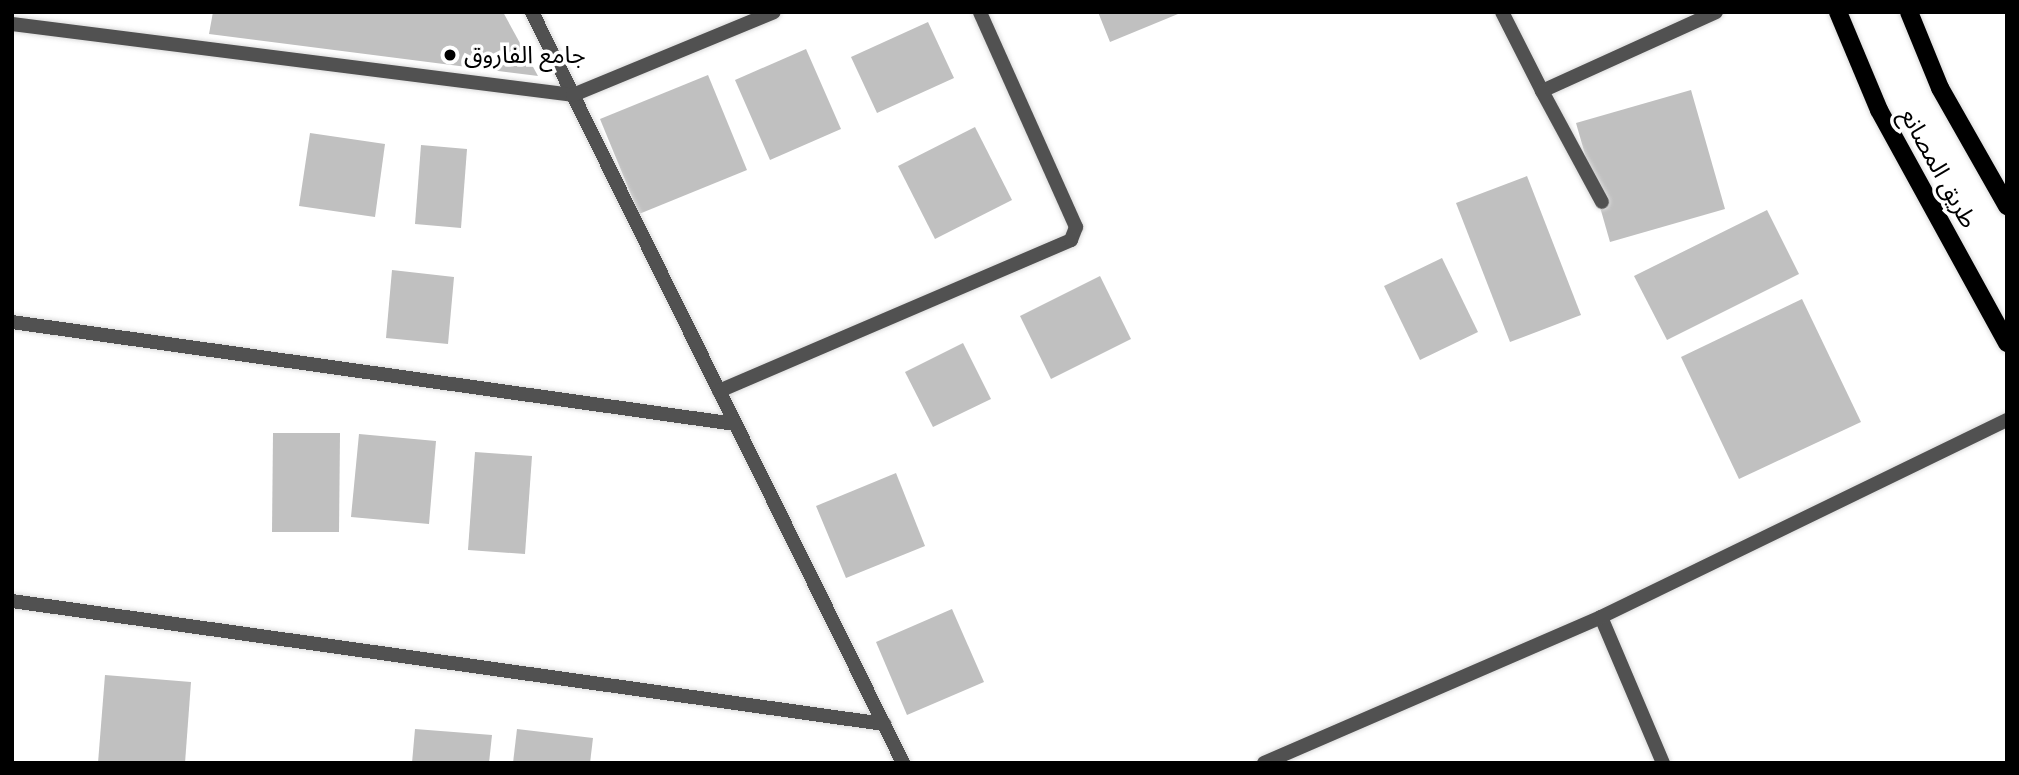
<!DOCTYPE html>
<meta charset="utf-8">
<style>
body{margin:0}
#map{position:relative;width:2019px;height:775px;overflow:hidden;background:#fff;font-family:Montserrat,"Noto Sans Arabic",sans-serif}
div>[style]{position:absolute}
.building>*{inset:0;background:#c0c0c0}
.roads{filter:drop-shadow(0 0 2px #dbdbdb) drop-shadow(0 0 2px #dbdbdb)}
.street>*{height:14px;margin:-7px;padding:0 7px;transform-origin:7px;border-radius:7px;background:#515151}
.primary>*{height:18px;margin:-9px;padding:0 9px;transform-origin:9px;border-radius:9px;background:#000}
.dots>*{width:19px;height:19px;translate:-50% -50%;box-sizing:border-box;border:4px solid #fff;border-radius:50%}
span{translate:-50% -50%;white-space:nowrap;text-align:center;line-height:1.15;-webkit-text-stroke:7px #fff;paint-order:stroke}
.poi-label{font-size:24px;color:#000}
.left{translate:0 -50%;text-align:left}
.street-label{font-size:24px;color:#000}
.frame{position:absolute;inset:0;border:14px solid #000;pointer-events:none}
</style>
<div id="map">
<div class="building">
<i style="clip-path:polygon(213px 12px,503px 12px,538px 76px,209px 34px)"></i>
<i style="clip-path:polygon(1098px 12px,1177px 12px,1178px 14px,1110px 42px)"></i>
<i style="clip-path:polygon(928px 22px,954px 78px,877px 113px,851px 57px)"></i>
<i style="clip-path:polygon(806px 49px,841px 129px,770px 160px,735px 80px)"></i>
<i style="clip-path:polygon(708px 75px,747px 170px,639px 214px,600px 119px)"></i>
<i style="clip-path:polygon(1691px 90px,1725px 209px,1610px 242px,1576px 123px)"></i>
<i style="clip-path:polygon(975px 127px,1012px 200px,935px 239px,898px 166px)"></i>
<i style="clip-path:polygon(310px 133px,385px 144px,375px 217px,299px 206px)"></i>
<i style="clip-path:polygon(421px 145px,467px 149px,461px 228px,415px 224px)"></i>
<i style="clip-path:polygon(1527px 176px,1581px 315px,1510px 342px,1456px 203px)"></i>
<i style="clip-path:polygon(1767px 210px,1799px 274px,1667px 340px,1634px 276px)"></i>
<i style="clip-path:polygon(1442px 258px,1478px 332px,1420px 360px,1384px 286px)"></i>
<i style="clip-path:polygon(392px 270px,454px 277px,448px 344px,386px 338px)"></i>
<i style="clip-path:polygon(1100px 276px,1131px 339px,1051px 379px,1020px 316px)"></i>
<i style="clip-path:polygon(1802px 299px,1861px 422px,1739px 479px,1681px 357px)"></i>
<i style="clip-path:polygon(963px 343px,991px 399px,933px 427px,905px 372px)"></i>
<i style="clip-path:polygon(273px 433px,340px 433px,339px 532px,272px 532px)"></i>
<i style="clip-path:polygon(359px 434px,436px 441px,429px 524px,351px 517px)"></i>
<i style="clip-path:polygon(475px 452px,532px 456px,525px 554px,468px 550px)"></i>
<i style="clip-path:polygon(896px 473px,925px 546px,846px 578px,816px 506px)"></i>
<i style="clip-path:polygon(952px 609px,984px 682px,907px 715px,876px 642px)"></i>
<i style="clip-path:polygon(105px 675px,191px 682px,185px 763px,98px 763px)"></i>
<i style="clip-path:polygon(415px 729px,492px 735px,489px 763px,412px 763px)"></i>
<i style="clip-path:polygon(517px 729px,593px 738px,590px 763px,513px 763px)"></i>
</div>
<div class="roads">
<div class="street">
<i style="left:532px;top:12px;width:838px;rotate:63.71deg"></i>
<i style="left:1502px;top:12px;width:89px;rotate:63.1deg"></i>
<i style="left:1542px;top:91px;width:191px;rotate:-24.4deg"></i>
<i style="left:12px;top:24px;width:565px;rotate:7.21deg"></i>
<i style="left:573px;top:95px;width:217px;rotate:-22.4deg"></i>
<i style="left:1542px;top:91px;width:126px;rotate:61.6deg"></i>
<i style="left:12px;top:322px;width:730px;rotate:8.03deg"></i>
<i style="left:719px;top:391px;width:383px;rotate:-23.2deg"></i>
<i style="left:1071px;top:240px;width:14px;rotate:-69deg"></i>
<i style="left:1076px;top:227px;width:235px;rotate:-114.1deg"></i>
<i style="left:12px;top:601px;width:881px;rotate:8.03deg"></i>
<i style="left:1601px;top:617px;width:159px;rotate:67deg"></i>
<i style="left:1264px;top:763px;width:367px;rotate:-23.4deg"></i>
<i style="left:1601px;top:617px;width:451px;rotate:-25.9deg"></i>
</div>
<div class="primary">
<i style="left:1838px;top:12px;width:106px;rotate:67.3deg"></i>
<i style="left:1879px;top:110px;width:266px;rotate:61.2deg"></i>
<i style="left:1909px;top:12px;width:82px;rotate:67.8deg"></i>
<i style="left:1940px;top:88px;width:136px;rotate:60.4deg"></i>
</div>
</div>
<div class="dots">
<i style="left:450px;top:55px;background:#000"></i>
</div>
<div class="poi-label">
<span class="left" style="left:464px;top:55px">جامع الفاروق</span>
</div>
<div class="street-label">
<span style="left:1939px;top:168px;rotate:61deg">طريق المصانع</span>
</div>
<div class="frame"></div>
</div>
